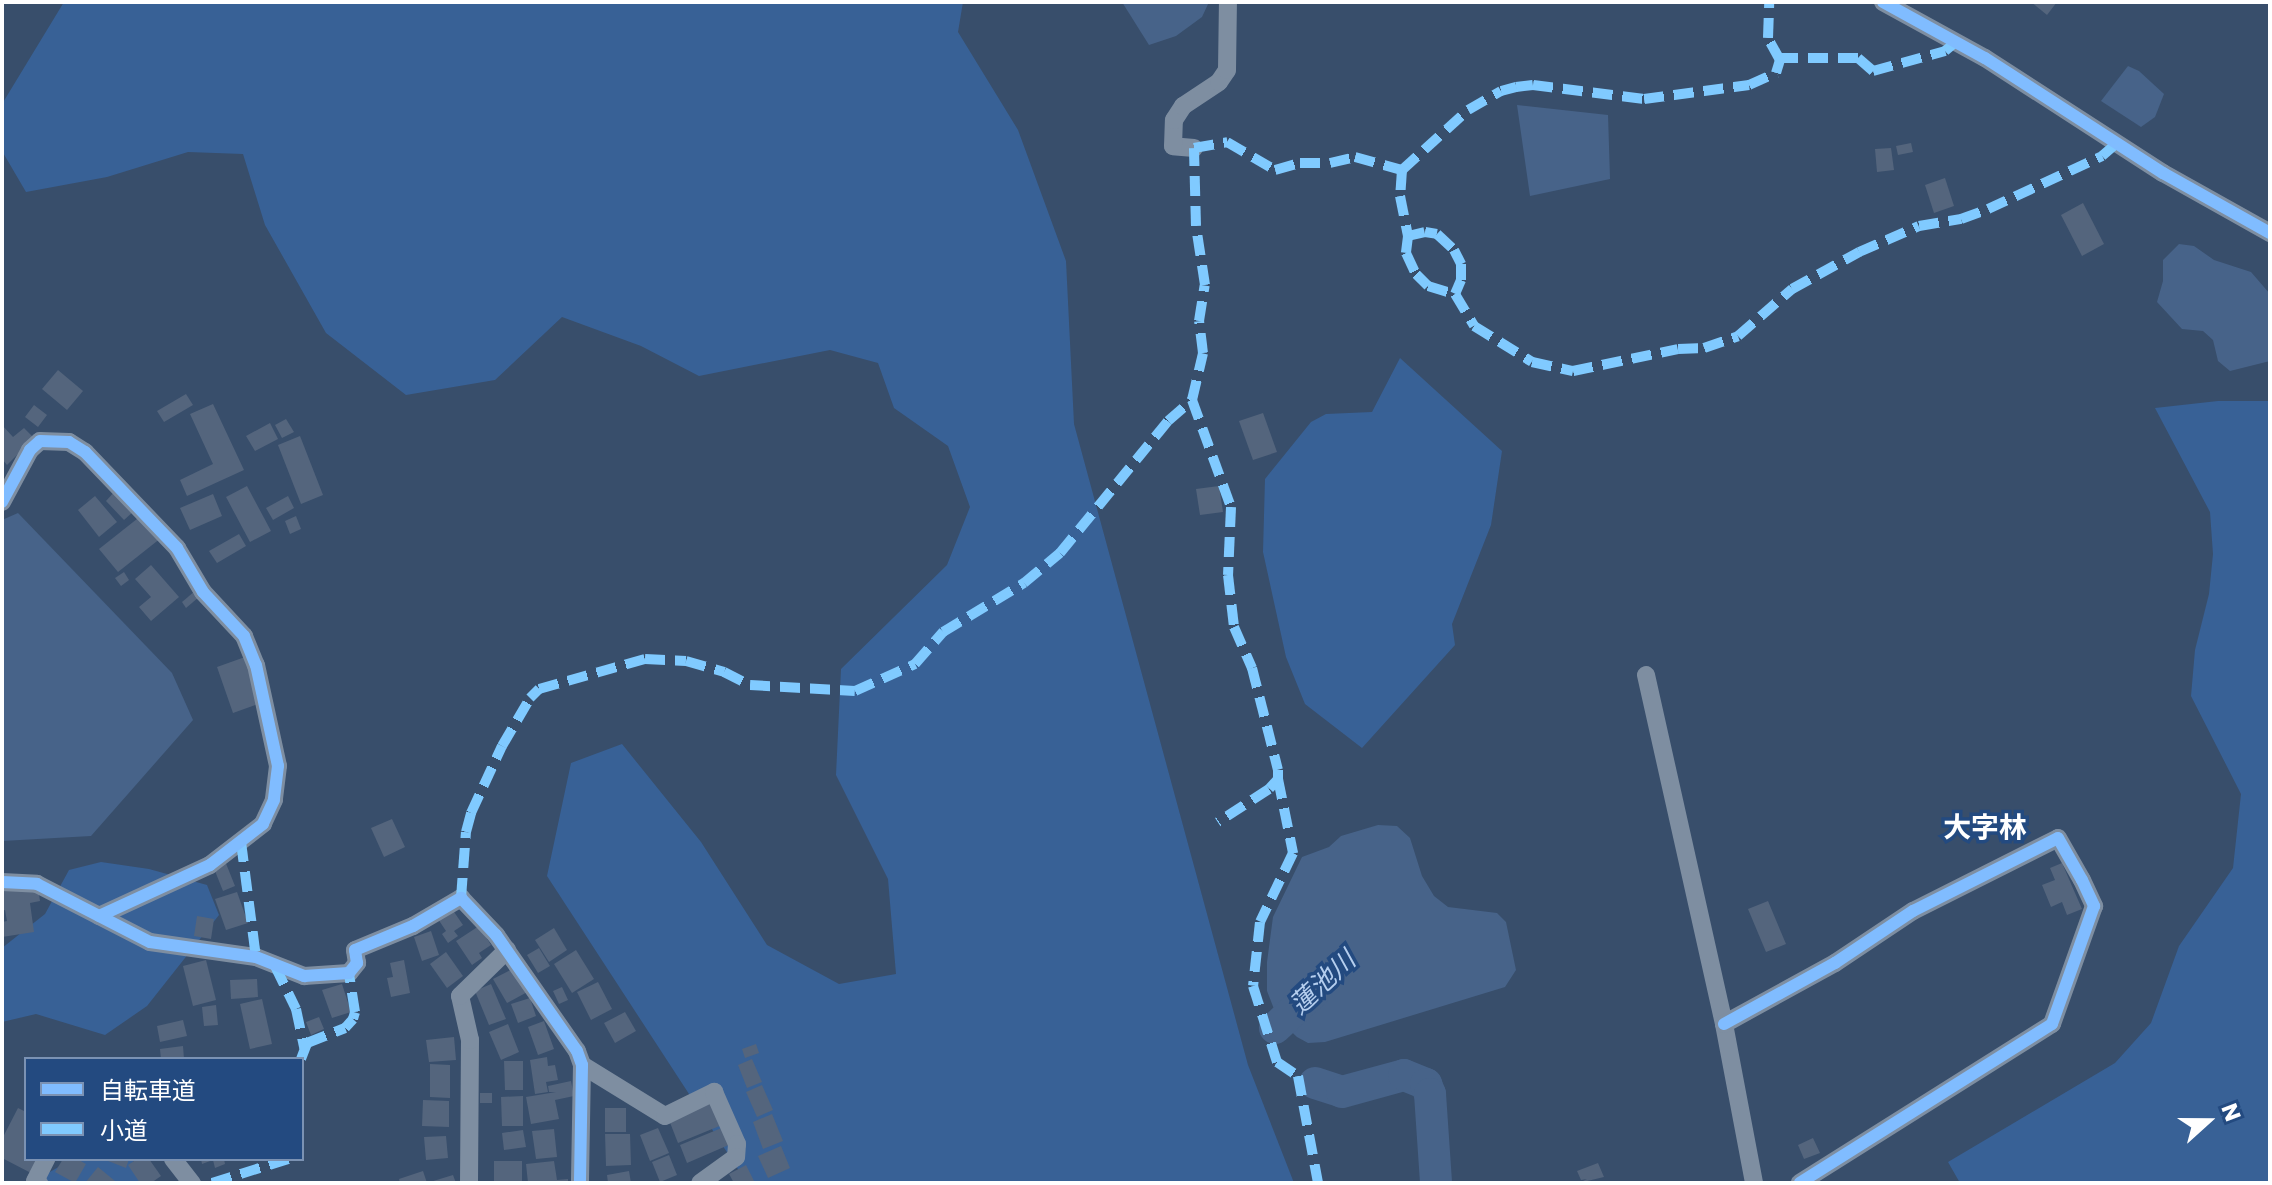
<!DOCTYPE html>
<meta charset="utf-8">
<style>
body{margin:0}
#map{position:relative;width:2272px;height:1185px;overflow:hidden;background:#384e6b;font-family:Poppins,"Noto Sans JP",sans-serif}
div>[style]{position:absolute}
.green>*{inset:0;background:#386196}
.water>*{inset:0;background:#476389}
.river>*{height:32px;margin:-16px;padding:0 16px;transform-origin:16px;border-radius:16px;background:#476389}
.building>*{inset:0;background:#54657d}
.street>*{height:18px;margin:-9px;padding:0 9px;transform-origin:9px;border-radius:9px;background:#7e8ea1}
.quiet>*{height:10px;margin-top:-5px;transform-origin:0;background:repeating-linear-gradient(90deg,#80caff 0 20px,transparent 0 30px)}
.cycleway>*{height:12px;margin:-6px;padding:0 6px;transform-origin:6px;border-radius:6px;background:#80bcff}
span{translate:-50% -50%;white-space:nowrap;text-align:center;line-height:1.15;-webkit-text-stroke:7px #234a80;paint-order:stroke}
.water-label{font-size:26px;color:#b5ceee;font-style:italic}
.quarter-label{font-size:28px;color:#fff;font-weight:700}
.frame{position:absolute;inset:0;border:4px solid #fff;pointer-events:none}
.legend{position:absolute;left:24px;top:1057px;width:280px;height:104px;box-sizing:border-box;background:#234a80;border:2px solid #7b92b3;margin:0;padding:10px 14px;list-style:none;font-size:24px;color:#fff}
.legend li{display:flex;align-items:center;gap:16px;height:40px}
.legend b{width:40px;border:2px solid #7b92b3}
.north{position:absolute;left:2168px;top:1081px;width:80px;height:80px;-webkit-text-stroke:6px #234a80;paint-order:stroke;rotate:69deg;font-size:22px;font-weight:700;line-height:32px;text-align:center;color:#fff}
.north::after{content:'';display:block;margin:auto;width:28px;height:36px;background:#fff;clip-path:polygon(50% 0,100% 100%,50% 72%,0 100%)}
</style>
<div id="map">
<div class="green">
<i style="clip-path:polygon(64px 2px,963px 2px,958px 32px,1018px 130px,1066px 261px,1074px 424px,1248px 1065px,1294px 1183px,747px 1183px,547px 876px,571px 763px,622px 744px,701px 842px,767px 945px,839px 984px,896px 974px,888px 879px,836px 775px,841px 669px,947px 565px,970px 507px,948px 446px,894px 408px,878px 363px,830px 350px,699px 376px,641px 346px,562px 317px,495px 380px,406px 395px,326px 333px,265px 225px,243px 154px,188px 152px,107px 177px,26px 192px,2px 151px,2px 104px)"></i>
<i style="clip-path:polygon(1400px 358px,1502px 451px,1491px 525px,1452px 624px,1455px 645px,1362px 748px,1305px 704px,1286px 657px,1263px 552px,1265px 479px,1311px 422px,1326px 414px,1372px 412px)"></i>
<i style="clip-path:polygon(2218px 401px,2270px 401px,2270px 1183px,1960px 1183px,1948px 1162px,2115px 1063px,2151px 1023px,2179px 946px,2233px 868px,2241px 794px,2191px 696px,2195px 650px,2209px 594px,2213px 554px,2210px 512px,2155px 408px)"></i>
<i style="clip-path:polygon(101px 862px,149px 869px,207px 885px,219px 915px,147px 1006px,105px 1035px,36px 1014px,2px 1022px,2px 948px,45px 914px,69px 870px)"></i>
<i style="clip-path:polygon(73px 1159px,131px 1159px,154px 1183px,30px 1183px)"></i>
</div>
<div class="water">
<i style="clip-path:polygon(1122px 2px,1209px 2px,1202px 17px,1176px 36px,1149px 45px)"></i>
<i style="clip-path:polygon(2128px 66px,2139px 71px,2164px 94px,2155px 117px,2141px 127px,2101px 101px)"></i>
<i style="clip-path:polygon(1517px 105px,1608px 115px,1610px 179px,1530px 196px)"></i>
<i style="clip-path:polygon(2179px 244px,2194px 246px,2214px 260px,2251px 272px,2270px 294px,2270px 361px,2230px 371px,2218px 361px,2213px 340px,2203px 331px,2182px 329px,2157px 302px,2163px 281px,2163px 260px)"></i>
<i style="clip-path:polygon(18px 513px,172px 673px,193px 720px,91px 836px,2px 841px,2px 520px)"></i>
<i style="clip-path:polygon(1378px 825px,1397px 826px,1410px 838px,1422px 876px,1434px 896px,1448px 907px,1497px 913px,1506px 922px,1516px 970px,1505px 987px,1325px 1042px,1308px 1043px,1297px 1037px,1278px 1019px,1267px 991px,1267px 962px,1273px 917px,1302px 857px,1329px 847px,1341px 836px)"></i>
</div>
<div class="river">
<i style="left:1275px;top:1028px;width:53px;rotate:-42.7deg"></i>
<i style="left:1315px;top:1083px;width:28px;rotate:18deg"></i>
<i style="left:1342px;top:1092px;width:64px;rotate:-15.3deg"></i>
<i style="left:1404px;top:1075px;width:24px;rotate:22deg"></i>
<i style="left:1426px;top:1084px;width:11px;rotate:68deg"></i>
<i style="left:1430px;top:1094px;width:89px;rotate:86.1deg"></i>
</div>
<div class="building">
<i style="clip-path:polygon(2031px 2px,2057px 2px,2047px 15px)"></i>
<i style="clip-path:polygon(1911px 143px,1913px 152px,1898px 155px,1896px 146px)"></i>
<i style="clip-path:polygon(1891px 148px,1894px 170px,1877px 172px,1875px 149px)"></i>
<i style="clip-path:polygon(1945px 178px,1954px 206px,1934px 213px,1925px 185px)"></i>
<i style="clip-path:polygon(2083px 203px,2104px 244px,2082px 256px,2061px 215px)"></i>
<i style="clip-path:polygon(58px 370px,83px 391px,67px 410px,42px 389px)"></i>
<i style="clip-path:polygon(186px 394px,193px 405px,164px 422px,157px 411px)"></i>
<i style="clip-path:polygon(213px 404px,244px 470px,187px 496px,180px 480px,213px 464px,190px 414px)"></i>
<i style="clip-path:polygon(34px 405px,47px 415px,38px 427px,25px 417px)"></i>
<i style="clip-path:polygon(1263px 413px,1277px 452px,1253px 460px,1239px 421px)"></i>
<i style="clip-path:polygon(286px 419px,294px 432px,282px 438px,275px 425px)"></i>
<i style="clip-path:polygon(270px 423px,278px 439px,255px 451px,246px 436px)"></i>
<i style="clip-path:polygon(2px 425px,13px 437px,24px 428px,34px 438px,7px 465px,2px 459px)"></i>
<i style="clip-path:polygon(300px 436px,323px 495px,301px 504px,278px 445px)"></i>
<i style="clip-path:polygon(247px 486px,271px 531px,250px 542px,226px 497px)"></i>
<i style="clip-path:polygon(1219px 486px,1223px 512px,1200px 515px,1196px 489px)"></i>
<i style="clip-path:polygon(115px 491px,134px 511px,124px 520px,106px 501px)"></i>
<i style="clip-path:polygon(213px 494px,222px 516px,190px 530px,180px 508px)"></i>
<i style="clip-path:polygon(95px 496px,117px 522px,99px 537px,78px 510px)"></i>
<i style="clip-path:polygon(288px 496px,294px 508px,273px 520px,266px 508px)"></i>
<i style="clip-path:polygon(142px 515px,161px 538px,118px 572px,99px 549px)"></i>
<i style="clip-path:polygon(296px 516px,301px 529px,290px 534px,285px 521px)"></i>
<i style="clip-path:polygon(239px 534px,246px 546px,217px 563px,209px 551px)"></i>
<i style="clip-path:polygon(151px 565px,179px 597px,151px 621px,139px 607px,151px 597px,135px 579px)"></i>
<i style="clip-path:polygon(124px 572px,129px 580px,121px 586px,115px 578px)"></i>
<i style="clip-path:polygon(195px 591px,199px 597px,186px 608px,182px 602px)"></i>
<i style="clip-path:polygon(245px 657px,261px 703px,233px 713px,217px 667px)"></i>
<i style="clip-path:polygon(392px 819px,405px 847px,384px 857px,371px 828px)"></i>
<i style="clip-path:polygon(225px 861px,235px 886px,223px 891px,213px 866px)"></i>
<i style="clip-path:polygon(2062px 863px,2082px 909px,2067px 915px,2062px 902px,2051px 907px,2042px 885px,2055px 880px,2050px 868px)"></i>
<i style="clip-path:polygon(2px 888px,38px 888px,40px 901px,30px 903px,34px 932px,2px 937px,2px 922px,7px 921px,5px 910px,2px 911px)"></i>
<i style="clip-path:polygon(237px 892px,248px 923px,226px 930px,215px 899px)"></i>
<i style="clip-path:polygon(1768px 901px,1786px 944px,1766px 952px,1748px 909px)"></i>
<i style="clip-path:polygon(452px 909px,463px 925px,454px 931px,458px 936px,448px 943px,442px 934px,446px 931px,438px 919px)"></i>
<i style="clip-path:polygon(197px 916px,214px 919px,211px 939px,194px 936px)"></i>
<i style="clip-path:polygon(479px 926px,491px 945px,479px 953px,482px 958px,472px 965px,456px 941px)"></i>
<i style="clip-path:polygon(554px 928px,567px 950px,549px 962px,535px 940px)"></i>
<i style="clip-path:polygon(431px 931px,439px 955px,422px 961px,414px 937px)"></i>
<i style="clip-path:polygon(539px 948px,550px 966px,538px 973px,527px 955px)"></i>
<i style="clip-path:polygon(576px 950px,594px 979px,572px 993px,554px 964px)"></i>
<i style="clip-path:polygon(446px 952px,463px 976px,447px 988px,430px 964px)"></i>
<i style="clip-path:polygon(206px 960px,216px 1000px,193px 1006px,183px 966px)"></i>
<i style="clip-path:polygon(404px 960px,410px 993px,391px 997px,387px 978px,393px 977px,390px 963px)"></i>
<i style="clip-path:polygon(518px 966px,531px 990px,507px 1003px,493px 979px)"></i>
<i style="clip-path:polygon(257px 979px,258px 997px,231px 999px,230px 980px)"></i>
<i style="clip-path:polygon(598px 982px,612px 1009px,591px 1020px,577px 992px)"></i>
<i style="clip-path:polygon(342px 984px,351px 1012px,332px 1018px,322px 990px)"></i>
<i style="clip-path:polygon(491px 984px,506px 1019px,489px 1025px,475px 991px)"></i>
<i style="clip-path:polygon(562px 987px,568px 1000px,559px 1004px,553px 991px)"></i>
<i style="clip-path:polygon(530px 998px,536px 1016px,518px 1023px,511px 1004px)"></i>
<i style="clip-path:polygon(262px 999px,272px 1044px,250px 1049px,240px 1004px)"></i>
<i style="clip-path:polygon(216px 1005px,218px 1025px,204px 1026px,202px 1007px)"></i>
<i style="clip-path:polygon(625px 1012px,636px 1031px,615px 1043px,604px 1023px)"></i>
<i style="clip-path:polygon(319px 1017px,324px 1029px,311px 1035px,306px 1022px)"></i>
<i style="clip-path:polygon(183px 1020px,187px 1036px,160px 1042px,157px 1026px)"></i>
<i style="clip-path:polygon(544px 1021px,554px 1049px,538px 1055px,528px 1027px)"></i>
<i style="clip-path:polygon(508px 1024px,519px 1052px,501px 1060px,489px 1032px)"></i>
<i style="clip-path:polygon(454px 1037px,456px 1060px,429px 1062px,426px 1040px)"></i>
<i style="clip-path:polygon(756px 1044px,759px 1053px,745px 1058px,742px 1049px)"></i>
<i style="clip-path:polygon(183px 1046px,184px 1059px,161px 1059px,160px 1049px)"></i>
<i style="clip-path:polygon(547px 1057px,548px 1066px,555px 1065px,558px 1080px,546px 1082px,548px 1092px,535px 1094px,530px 1060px)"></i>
<i style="clip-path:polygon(752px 1059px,762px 1082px,747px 1088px,738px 1065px)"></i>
<i style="clip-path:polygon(504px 1061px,523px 1061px,523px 1090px,505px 1090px)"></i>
<i style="clip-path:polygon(430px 1064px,450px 1065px,450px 1098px,430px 1097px)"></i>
<i style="clip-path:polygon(571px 1081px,574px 1096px,555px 1100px,559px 1119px,531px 1124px,526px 1097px,556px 1092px,549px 1092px,548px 1086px)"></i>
<i style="clip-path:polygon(762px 1085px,773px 1110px,757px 1117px,746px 1092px)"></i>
<i style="clip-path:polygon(480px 1093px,492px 1093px,492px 1103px,480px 1103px)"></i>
<i style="clip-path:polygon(523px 1096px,523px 1126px,502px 1126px,501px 1097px)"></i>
<i style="clip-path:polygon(423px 1100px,449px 1101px,449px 1127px,422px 1126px)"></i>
<i style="clip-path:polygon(713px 1102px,722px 1125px,678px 1143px,669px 1120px)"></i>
<i style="clip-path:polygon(18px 1108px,26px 1112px,26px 1159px,38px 1159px,31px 1173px,2px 1158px,2px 1139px)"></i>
<i style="clip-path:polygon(605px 1108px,626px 1108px,626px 1132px,605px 1132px)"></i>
<i style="clip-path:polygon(772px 1114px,783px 1141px,763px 1149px,753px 1122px)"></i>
<i style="clip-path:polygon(724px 1127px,731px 1144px,687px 1163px,680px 1145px)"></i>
<i style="clip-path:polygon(658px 1128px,669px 1153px,650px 1161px,640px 1135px)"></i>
<i style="clip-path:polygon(554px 1129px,557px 1157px,536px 1159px,532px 1131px)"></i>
<i style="clip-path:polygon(523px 1130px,526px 1147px,504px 1150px,502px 1133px)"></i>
<i style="clip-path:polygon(605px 1134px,630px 1134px,631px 1165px,606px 1166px)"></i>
<i style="clip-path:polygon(446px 1136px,448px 1158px,426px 1160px,424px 1137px)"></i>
<i style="clip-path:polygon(1813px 1138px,1820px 1153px,1804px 1159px,1798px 1145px)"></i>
<i style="clip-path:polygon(781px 1146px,790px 1168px,768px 1178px,758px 1156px)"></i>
<i style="clip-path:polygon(669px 1155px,677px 1175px,660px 1182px,652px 1162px)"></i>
<i style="clip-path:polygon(63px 1159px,77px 1159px,86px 1164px,75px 1183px,55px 1172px)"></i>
<i style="clip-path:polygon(103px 1159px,129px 1159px,126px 1168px)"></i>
<i style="clip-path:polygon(137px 1159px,149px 1159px,161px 1176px,151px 1183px,140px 1183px,128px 1165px)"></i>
<i style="clip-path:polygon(201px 1159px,224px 1159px,225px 1164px,215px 1168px,213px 1160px,202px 1164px)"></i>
<i style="clip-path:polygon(494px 1161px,522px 1161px,522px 1183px,494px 1183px)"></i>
<i style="clip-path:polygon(554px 1161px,557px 1180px,568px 1179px,568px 1183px,528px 1183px,526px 1164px)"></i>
<i style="clip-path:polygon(1598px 1163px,1604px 1177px,1579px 1183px,1587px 1179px,1581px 1180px,1577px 1171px)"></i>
<i style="clip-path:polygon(746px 1165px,755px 1183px,734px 1183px,729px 1174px)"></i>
<i style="clip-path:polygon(98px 1167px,115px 1181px,113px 1183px,85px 1183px)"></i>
<i style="clip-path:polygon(423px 1171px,427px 1183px,400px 1183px,399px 1179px)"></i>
<i style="clip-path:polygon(629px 1171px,631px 1183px,608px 1183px,607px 1175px)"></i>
<i style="clip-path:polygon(453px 1175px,456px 1183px,430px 1183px,430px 1182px)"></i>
</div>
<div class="street">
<i style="left:1883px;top:2px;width:116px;rotate:28.8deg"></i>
<i style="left:1985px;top:58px;width:212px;rotate:32.9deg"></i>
<i style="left:2163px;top:173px;width:123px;rotate:29.3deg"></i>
<i style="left:1194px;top:148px;width:21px;rotate:-175deg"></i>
<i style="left:1173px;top:146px;width:26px;rotate:-88deg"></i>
<i style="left:1174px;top:120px;width:17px;rotate:-57deg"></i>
<i style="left:1183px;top:106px;width:43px;rotate:-33.7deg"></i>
<i style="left:1219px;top:82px;width:14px;rotate:-56deg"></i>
<i style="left:1227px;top:70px;width:68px;rotate:-89.2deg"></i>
<i style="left:2px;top:502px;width:59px;rotate:-61.7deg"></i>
<i style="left:30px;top:450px;width:13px;rotate:-42deg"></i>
<i style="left:40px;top:441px;width:29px;rotate:2deg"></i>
<i style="left:69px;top:442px;width:19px;rotate:32deg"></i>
<i style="left:85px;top:452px;width:133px;rotate:46.2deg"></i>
<i style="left:177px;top:548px;width:51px;rotate:59.4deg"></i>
<i style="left:203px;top:592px;width:60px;rotate:47deg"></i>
<i style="left:244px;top:636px;width:31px;rotate:68deg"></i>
<i style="left:256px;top:665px;width:103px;rotate:77.7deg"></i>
<i style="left:278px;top:766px;width:34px;rotate:97deg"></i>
<i style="left:274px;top:800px;width:26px;rotate:115deg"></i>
<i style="left:263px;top:824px;width:67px;rotate:142.3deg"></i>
<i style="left:210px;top:865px;width:122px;rotate:155.3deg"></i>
<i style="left:1646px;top:675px;width:358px;rotate:77.4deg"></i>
<i style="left:1724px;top:1024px;width:162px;rotate:79.3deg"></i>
<i style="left:2px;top:882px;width:35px;rotate:3deg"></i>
<i style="left:37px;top:884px;width:127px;rotate:27.2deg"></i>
<i style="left:150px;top:942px;width:107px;rotate:8.1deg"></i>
<i style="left:256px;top:957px;width:52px;rotate:21.6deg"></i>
<i style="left:304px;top:976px;width:45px;rotate:-3.8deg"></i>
<i style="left:349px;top:973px;width:13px;rotate:-51deg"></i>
<i style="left:357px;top:963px;width:13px;rotate:-99deg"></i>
<i style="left:355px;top:950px;width:63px;rotate:-22.5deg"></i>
<i style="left:413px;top:926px;width:56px;rotate:-30.3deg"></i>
<i style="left:461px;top:898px;width:51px;rotate:46.6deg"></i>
<i style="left:496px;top:935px;width:141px;rotate:55.1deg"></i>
<i style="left:577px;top:1051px;width:15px;rotate:70deg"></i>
<i style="left:582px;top:1065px;width:118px;rotate:91deg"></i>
<i style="left:1724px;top:1024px;width:127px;rotate:-28.8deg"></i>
<i style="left:1835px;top:963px;width:94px;rotate:-33.7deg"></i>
<i style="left:1913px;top:911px;width:162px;rotate:-26.7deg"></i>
<i style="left:2058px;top:838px;width:48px;rotate:60.3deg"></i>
<i style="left:2082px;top:880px;width:29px;rotate:65deg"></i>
<i style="left:2094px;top:906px;width:125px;rotate:109.6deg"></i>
<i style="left:2052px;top:1024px;width:298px;rotate:147.8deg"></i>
<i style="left:582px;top:1065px;width:97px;rotate:31.6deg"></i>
<i style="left:665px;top:1116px;width:55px;rotate:-26.1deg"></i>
<i style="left:714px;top:1092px;width:57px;rotate:66.1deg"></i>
<i style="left:737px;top:1144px;width:13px;rotate:94deg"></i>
<i style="left:736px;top:1157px;width:44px;rotate:144.2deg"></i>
<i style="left:173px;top:1159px;width:31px;rotate:52deg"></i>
<i style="left:39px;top:1183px;width:4px;rotate:-153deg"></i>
<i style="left:35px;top:1181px;width:25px;rotate:-63deg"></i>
<i style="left:469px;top:1183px;width:143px;rotate:-89.6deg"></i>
<i style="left:470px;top:1040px;width:45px;rotate:-102.8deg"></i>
<i style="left:460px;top:996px;width:66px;rotate:-44.4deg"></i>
</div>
<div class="quiet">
<i style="left:1778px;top:58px;width:80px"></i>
<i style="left:1858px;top:58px;width:20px;rotate:41deg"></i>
<i style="left:1873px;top:71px;width:75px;rotate:-15.5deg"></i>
<i style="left:1945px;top:51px;width:16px;rotate:-40deg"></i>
<i style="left:1402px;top:170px;width:26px;rotate:94deg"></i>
<i style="left:1400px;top:196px;width:41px;rotate:78.7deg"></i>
<i style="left:1408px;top:236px;width:17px;rotate:-13deg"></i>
<i style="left:1425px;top:232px;width:12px;rotate:9deg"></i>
<i style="left:1437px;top:234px;width:23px;rotate:43deg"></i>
<i style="left:1454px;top:250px;width:16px;rotate:63deg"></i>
<i style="left:1461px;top:264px;width:16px;rotate:90deg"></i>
<i style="left:1461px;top:280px;width:15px;rotate:113deg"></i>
<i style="left:1455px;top:294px;width:37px;rotate:59deg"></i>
<i style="left:1474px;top:326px;width:68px;rotate:31.8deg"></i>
<i style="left:1532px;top:362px;width:42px;rotate:12.4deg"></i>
<i style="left:1573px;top:371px;width:107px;rotate:-11.8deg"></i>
<i style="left:1678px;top:349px;width:26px;rotate:-2deg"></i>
<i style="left:1704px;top:348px;width:36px;rotate:-19deg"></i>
<i style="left:1738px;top:336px;width:72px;rotate:-41deg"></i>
<i style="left:1792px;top:289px;width:77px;rotate:-28.9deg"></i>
<i style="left:1859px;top:252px;width:65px;rotate:-23.4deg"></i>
<i style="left:1919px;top:226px;width:43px;rotate:-9.5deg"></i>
<i style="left:1961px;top:219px;width:29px;rotate:-20deg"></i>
<i style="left:1988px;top:209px;width:126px;rotate:-24.9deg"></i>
<i style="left:2102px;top:156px;width:21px;rotate:-41deg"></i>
<i style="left:1408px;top:236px;width:17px;rotate:97deg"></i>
<i style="left:1406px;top:253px;width:23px;rotate:65deg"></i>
<i style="left:1416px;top:274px;width:17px;rotate:45deg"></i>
<i style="left:1428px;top:286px;width:28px;rotate:17deg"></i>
<i style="left:1192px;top:400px;width:114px;rotate:70deg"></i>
<i style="left:1231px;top:507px;width:68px;rotate:92.5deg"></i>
<i style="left:1228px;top:575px;width:52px;rotate:83.4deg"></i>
<i style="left:1234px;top:627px;width:45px;rotate:66.3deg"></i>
<i style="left:1252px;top:668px;width:105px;rotate:75.7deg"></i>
<i style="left:1278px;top:770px;width:9px;rotate:90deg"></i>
<i style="left:1278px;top:779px;width:13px;rotate:132deg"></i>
<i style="left:1269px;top:789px;width:61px;rotate:147.1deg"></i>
<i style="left:1278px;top:779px;width:76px;rotate:78.5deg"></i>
<i style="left:1293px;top:853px;width:76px;rotate:115.6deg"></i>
<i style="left:1260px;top:922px;width:64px;rotate:96.2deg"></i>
<i style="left:1253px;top:986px;width:80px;rotate:72.5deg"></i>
<i style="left:1277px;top:1062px;width:25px;rotate:34deg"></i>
<i style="left:1298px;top:1076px;width:109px;rotate:79.4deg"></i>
<i style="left:241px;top:842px;width:116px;rotate:82.6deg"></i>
<i style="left:461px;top:898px;width:66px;rotate:-85.7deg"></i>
<i style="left:466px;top:832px;width:20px;rotate:-75deg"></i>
<i style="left:471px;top:813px;width:74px;rotate:-65.2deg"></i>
<i style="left:502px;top:746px;width:56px;rotate:-59.7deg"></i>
<i style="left:530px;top:698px;width:13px;rotate:-45deg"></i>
<i style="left:539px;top:689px;width:110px;rotate:-15.8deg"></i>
<i style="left:645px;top:659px;width:41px;rotate:2.8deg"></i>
<i style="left:686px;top:661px;width:40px;rotate:16deg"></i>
<i style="left:724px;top:672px;width:29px;rotate:27deg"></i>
<i style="left:750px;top:685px;width:105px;rotate:3.3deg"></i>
<i style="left:855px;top:691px;width:66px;rotate:-24.2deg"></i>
<i style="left:915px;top:664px;width:43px;rotate:-48.8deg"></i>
<i style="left:943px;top:632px;width:95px;rotate:-31.2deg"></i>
<i style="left:1024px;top:583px;width:47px;rotate:-39.8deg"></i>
<i style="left:1060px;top:553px;width:171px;rotate:-50.7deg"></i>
<i style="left:1168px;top:421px;width:32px;rotate:-41deg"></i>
<i style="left:1192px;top:400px;width:48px;rotate:-76.8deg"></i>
<i style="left:1203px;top:353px;width:32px;rotate:-97deg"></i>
<i style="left:1199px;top:321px;width:36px;rotate:-81deg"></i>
<i style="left:1205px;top:285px;width:60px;rotate:-98.7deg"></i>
<i style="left:1196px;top:226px;width:78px;rotate:-91.5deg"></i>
<i style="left:1194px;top:148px;width:34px;rotate:-10deg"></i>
<i style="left:1227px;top:142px;width:56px;rotate:30.3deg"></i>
<i style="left:1275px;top:170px;width:26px;rotate:-16deg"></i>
<i style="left:1300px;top:163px;width:30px"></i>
<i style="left:1330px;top:163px;width:26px;rotate:-13deg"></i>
<i style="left:1355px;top:157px;width:49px;rotate:15.5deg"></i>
<i style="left:1402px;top:170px;width:89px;rotate:-42.3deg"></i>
<i style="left:1468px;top:110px;width:38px;rotate:-30deg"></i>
<i style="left:1501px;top:91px;width:16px;rotate:-15deg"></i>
<i style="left:1516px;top:87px;width:17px;rotate:-7deg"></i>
<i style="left:1533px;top:85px;width:112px;rotate:7.2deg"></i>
<i style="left:1644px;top:99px;width:106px;rotate:-7.6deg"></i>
<i style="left:1749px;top:85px;width:30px;rotate:-24deg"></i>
<i style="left:1776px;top:73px;width:14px;rotate:-73deg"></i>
<i style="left:1780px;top:60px;width:25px;rotate:-119deg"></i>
<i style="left:1768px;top:38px;width:36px;rotate:-88deg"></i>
<i style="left:275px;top:966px;width:48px;rotate:64deg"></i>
<i style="left:296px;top:1009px;width:40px;rotate:78deg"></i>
<i style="left:301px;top:1059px;width:17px;rotate:-69deg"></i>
<i style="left:307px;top:1043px;width:41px;rotate:-21.5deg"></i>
<i style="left:345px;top:1028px;width:12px;rotate:-48deg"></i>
<i style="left:353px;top:1019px;width:7px;rotate:-74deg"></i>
<i style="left:355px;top:1012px;width:39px;rotate:-99deg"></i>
<i style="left:212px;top:1183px;width:80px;rotate:-17.5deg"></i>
</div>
<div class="cycleway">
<i style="left:1883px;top:2px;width:116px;rotate:28.8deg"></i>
<i style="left:1985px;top:58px;width:212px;rotate:32.9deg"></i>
<i style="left:2163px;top:173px;width:123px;rotate:29.3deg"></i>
<i style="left:2px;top:502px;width:59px;rotate:-61.7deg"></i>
<i style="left:30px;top:450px;width:13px;rotate:-42deg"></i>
<i style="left:40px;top:441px;width:29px;rotate:2deg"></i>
<i style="left:69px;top:442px;width:19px;rotate:32deg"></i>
<i style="left:85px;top:452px;width:133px;rotate:46.2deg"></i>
<i style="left:177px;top:548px;width:51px;rotate:59.4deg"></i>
<i style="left:203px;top:592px;width:60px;rotate:47deg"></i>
<i style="left:244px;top:636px;width:31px;rotate:68deg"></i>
<i style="left:256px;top:665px;width:103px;rotate:77.7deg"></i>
<i style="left:278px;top:766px;width:34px;rotate:97deg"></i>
<i style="left:274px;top:800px;width:26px;rotate:115deg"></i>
<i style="left:263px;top:824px;width:67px;rotate:142.3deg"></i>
<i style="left:210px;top:865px;width:122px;rotate:155.3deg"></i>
<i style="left:2px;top:882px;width:35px;rotate:3deg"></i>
<i style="left:37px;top:884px;width:127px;rotate:27.2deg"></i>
<i style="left:150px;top:942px;width:107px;rotate:8.1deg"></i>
<i style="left:256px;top:957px;width:52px;rotate:21.6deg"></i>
<i style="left:304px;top:976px;width:45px;rotate:-3.8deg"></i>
<i style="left:349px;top:973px;width:13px;rotate:-51deg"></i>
<i style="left:357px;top:963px;width:13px;rotate:-99deg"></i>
<i style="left:355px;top:950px;width:63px;rotate:-22.5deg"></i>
<i style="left:413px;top:926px;width:56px;rotate:-30.3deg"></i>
<i style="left:461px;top:898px;width:51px;rotate:46.6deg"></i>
<i style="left:496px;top:935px;width:141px;rotate:55.1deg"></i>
<i style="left:577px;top:1051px;width:15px;rotate:70deg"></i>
<i style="left:582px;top:1065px;width:118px;rotate:91deg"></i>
<i style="left:1724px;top:1024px;width:127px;rotate:-28.8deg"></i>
<i style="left:1835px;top:963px;width:94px;rotate:-33.7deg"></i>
<i style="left:1913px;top:911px;width:162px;rotate:-26.7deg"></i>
<i style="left:2058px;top:838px;width:48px;rotate:60.3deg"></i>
<i style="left:2082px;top:880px;width:29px;rotate:65deg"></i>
<i style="left:2094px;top:906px;width:125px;rotate:109.6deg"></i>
<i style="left:2052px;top:1024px;width:298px;rotate:147.8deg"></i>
</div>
<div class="water-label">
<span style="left:1323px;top:983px;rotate:-43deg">蓮池川</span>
</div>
<div class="quarter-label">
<span style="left:1985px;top:828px">大字林</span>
</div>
<div class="frame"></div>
<ul class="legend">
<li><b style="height:10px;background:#80bcff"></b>自転車道</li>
<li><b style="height:10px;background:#80caff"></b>小道</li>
</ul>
<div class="north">N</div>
</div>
